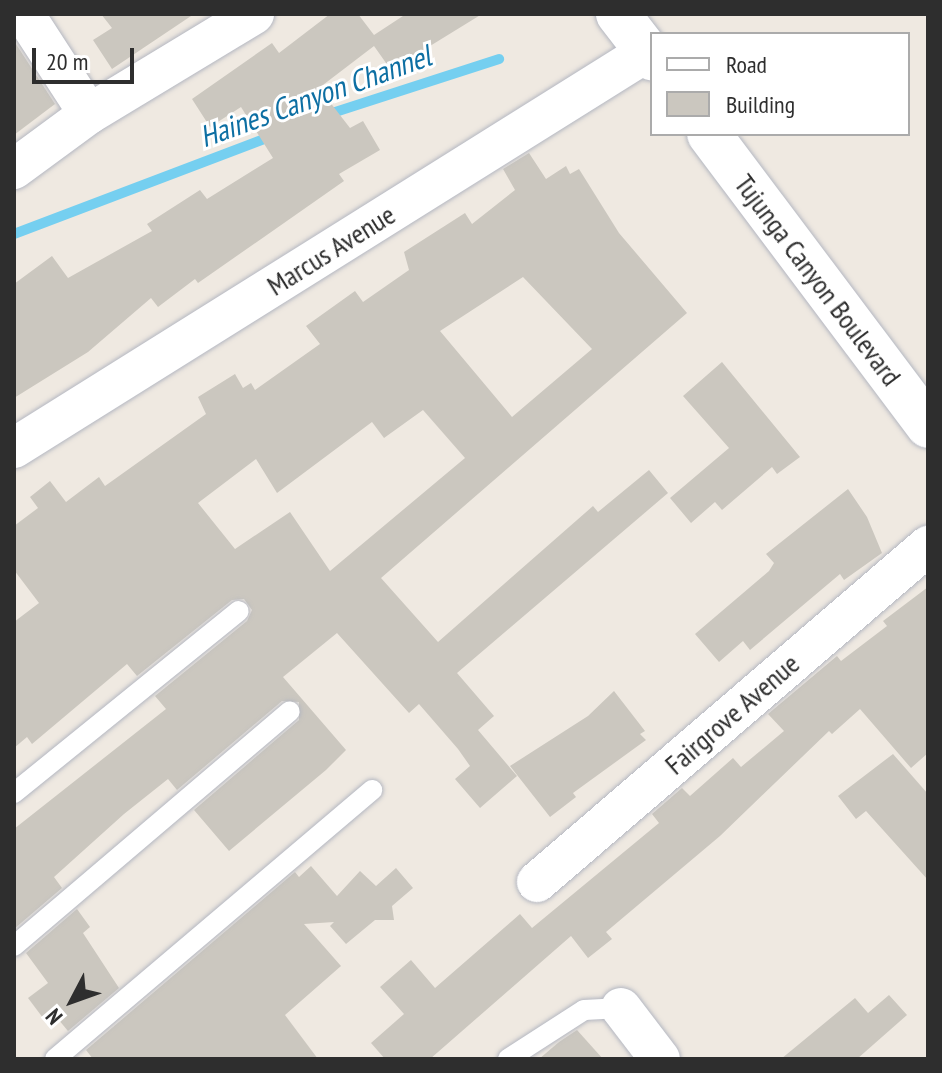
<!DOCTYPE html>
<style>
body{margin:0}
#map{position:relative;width:942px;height:1073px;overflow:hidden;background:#efe9e1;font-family:"PT Sans Narrow",sans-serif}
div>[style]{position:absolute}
.stream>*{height:10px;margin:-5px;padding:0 5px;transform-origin:5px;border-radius:5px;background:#75cff0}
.building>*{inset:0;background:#cbc7bf}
.roads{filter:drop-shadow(0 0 2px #b4b7c1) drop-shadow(0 0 2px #b4b7c1)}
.lane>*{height:20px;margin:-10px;padding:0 10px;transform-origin:10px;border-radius:10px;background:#fff}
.street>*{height:40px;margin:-20px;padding:0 20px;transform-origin:20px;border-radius:20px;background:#fff}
.secondary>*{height:44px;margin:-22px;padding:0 22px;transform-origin:22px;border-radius:22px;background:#fff}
span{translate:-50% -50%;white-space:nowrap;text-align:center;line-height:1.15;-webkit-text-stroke:6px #fff;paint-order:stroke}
.street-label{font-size:28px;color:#2e2e2e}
.water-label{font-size:30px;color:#0d6fa3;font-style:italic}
.frame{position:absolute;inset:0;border:16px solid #2e2e2e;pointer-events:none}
.legend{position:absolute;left:650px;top:32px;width:260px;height:104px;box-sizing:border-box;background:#fff;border:2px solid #ababab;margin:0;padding:10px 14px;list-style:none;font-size:24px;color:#2e2e2e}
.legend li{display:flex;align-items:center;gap:16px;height:40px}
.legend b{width:40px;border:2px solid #ababab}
.north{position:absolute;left:32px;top:961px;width:80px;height:80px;-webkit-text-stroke:6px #fff;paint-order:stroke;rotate:229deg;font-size:22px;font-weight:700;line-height:32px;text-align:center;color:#2e2e2e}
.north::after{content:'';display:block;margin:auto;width:28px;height:36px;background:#2e2e2e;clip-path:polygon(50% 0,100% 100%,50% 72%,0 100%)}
.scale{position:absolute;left:32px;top:48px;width:102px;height:36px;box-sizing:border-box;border:4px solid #2e2e2e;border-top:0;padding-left:10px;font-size:24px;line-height:28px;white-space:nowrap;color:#2e2e2e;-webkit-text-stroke:6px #fff;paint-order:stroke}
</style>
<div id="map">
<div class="stream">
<i style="left:326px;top:115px;width:182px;rotate:-17.9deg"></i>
<i style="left:14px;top:234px;width:278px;rotate:-20.8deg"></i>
</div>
<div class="building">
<i style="clip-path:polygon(101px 14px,194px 14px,112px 69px,93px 40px,112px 28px)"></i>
<i style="clip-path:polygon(330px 14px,358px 14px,374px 35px,406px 14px,482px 14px,391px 70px,374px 46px,319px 88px,350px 128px,363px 121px,380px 150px,339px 174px,344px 181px,198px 283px,195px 279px,158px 307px,151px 298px,88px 352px,14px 398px,14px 284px,52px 256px,68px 278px,152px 231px,147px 224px,200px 190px,207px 199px,273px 158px,241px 107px,210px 127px,192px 99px,272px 43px,279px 53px)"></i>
<i style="clip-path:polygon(14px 41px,55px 104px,14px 135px)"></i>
<i style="clip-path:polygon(evenodd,529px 153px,546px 179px,566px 166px,570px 174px,579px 169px,619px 233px,687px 313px,381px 578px,438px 642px,593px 506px,598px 512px,649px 470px,668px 493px,457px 673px,494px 716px,478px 730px,517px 776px,480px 808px,455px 779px,470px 766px,458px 749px,419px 704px,409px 713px,337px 633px,283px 677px,346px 750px,326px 770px,229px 851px,194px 810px,299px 720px,299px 702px,282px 701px,177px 790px,168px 779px,124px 814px,54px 877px,62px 888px,14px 929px,14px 829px,166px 709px,155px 696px,247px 621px,252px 610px,244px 599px,232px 600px,137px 676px,127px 664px,32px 744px,27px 737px,14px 748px,14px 622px,39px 603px,14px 570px,14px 526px,38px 508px,30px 497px,50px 481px,66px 502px,99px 477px,105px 486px,206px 414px,198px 397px,235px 374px,243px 388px,251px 383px,255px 390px,320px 344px,306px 326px,355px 291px,363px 302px,409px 270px,404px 252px,465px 213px,472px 224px,515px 190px,503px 169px,529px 153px,523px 277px,592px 349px,512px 417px,440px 331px,523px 277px,529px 153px,423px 410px,465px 458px,330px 571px,290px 512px,235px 549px,198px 503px,256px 459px,277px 493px,372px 422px,384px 438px,423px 410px)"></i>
<i style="clip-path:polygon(722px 362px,800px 457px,777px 474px,772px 467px,722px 510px,715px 502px,691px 523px,670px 498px,729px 448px,683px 396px)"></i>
<i style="clip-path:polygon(848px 489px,867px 517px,882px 553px,844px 580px,840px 574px,750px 650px,743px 641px,719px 662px,695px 634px,769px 571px,774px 563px,766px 554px)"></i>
<i style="clip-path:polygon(928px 587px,928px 753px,911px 768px,860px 709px,832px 734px,829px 731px,720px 836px,606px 932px,612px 939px,588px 958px,571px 936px,430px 1059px,385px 1059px,371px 1043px,404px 1014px,380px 987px,411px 960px,435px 988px,520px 914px,532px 928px,659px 823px,652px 814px,682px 788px,690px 796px,733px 758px,741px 767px,784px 731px,768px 714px,837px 656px,841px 661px,887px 626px,883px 621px)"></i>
<i style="clip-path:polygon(614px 691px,645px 731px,640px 734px,646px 740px,573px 793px,576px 797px,550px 817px,510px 766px,588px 716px)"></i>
<i style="clip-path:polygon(893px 754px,928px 794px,928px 880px,866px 811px,856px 819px,838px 796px)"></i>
<i style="clip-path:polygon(311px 866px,337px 896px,360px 871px,376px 886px,396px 868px,413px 888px,392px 906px,394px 920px,375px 920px,346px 944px,330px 926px,334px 922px,304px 924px,341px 966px,285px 1015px,318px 1059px,93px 1059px,86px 1050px,295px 872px,299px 877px)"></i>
<i style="clip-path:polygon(77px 909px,90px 927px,83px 933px,119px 988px,68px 1031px,58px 1019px,49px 1026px,28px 998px,48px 983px,26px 953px)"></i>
<i style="clip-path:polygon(889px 995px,907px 1015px,857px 1059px,781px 1059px,855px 998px,868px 1013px)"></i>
<i style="clip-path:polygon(577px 1030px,603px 1059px,539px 1059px,559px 1042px)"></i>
</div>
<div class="roads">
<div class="lane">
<i style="left:14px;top:793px;width:289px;rotate:-39deg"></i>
<i style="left:14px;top:946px;width:362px;rotate:-40.4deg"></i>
<i style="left:55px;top:1059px;width:416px;rotate:-40.3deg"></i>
<i style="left:508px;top:1059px;width:90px;rotate:-32.8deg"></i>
<i style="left:584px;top:1010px;width:37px;rotate:-3deg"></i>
</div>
<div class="street">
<i style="left:24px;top:14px;width:119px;rotate:57deg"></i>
<i style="left:14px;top:169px;width:93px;rotate:-36.3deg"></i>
<i style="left:89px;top:114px;width:193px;rotate:-31.2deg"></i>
<i style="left:14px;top:448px;width:747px;rotate:-32.03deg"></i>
<i style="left:537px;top:882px;width:516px;rotate:-40.67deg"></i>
<i style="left:621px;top:1008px;width:64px;rotate:52.6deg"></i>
</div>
<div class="secondary">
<i style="left:618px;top:14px;width:56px;rotate:52.3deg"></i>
<i style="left:709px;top:134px;width:365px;rotate:53.1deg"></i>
</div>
</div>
<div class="street-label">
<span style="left:331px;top:250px;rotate:-32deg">Marcus Avenue</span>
<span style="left:818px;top:280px;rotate:53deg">Tujunga Canyon Boulevard</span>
<span style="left:732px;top:714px;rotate:-41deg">Fairgrove Avenue</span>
</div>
<div class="water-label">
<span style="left:315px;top:96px;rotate:-20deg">Haines Canyon Channel</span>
</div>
<div class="frame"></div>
<ul class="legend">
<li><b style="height:10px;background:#fff"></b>Road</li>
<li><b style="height:22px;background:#cbc7bf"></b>Building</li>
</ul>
<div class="north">N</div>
<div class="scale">20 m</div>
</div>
